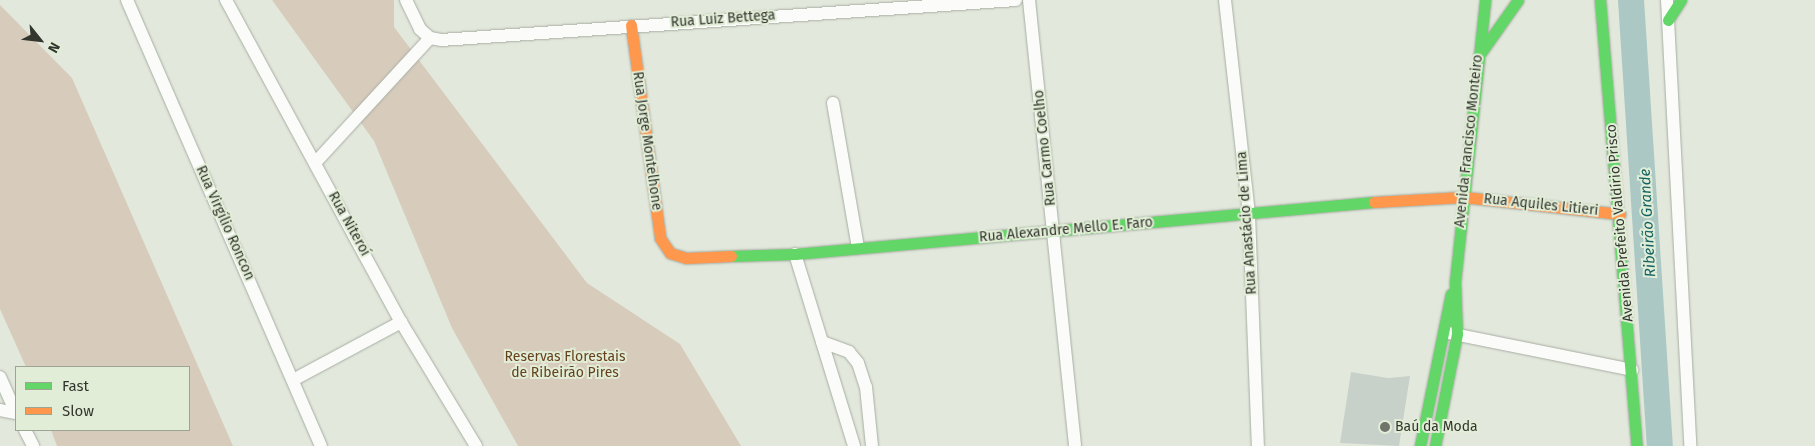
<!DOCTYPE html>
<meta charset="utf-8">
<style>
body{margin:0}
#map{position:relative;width:1815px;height:446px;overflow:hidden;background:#e2e8dc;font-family:"Fira Sans",sans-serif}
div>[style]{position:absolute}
.green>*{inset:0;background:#d7ccbc}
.river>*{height:26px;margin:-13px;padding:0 13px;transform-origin:13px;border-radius:13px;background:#abc8c4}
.building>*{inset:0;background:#c8d1c9}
.roads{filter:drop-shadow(0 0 1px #a8ada3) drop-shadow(0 0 1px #a8ada3)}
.street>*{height:12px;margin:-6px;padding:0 6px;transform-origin:6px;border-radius:6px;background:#fbfcfa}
.fast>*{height:11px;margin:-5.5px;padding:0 5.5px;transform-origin:5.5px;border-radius:5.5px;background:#63d668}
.slow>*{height:11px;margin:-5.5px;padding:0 5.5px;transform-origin:5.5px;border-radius:5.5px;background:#ff974d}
.dots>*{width:14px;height:14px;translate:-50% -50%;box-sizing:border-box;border:2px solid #e2edd7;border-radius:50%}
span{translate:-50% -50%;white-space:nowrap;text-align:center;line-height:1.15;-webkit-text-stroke:4px #e2edd7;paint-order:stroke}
.street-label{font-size:14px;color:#32362e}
.park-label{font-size:14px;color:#66411d}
.poi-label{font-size:14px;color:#32362e}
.left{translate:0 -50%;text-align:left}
.water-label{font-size:15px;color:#146364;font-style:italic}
.legend{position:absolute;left:15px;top:366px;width:175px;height:65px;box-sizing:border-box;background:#e2edd7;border:1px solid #9ca493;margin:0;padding:6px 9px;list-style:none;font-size:15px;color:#32362e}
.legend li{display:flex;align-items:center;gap:10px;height:25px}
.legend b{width:25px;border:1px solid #9ca493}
.north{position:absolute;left:15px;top:15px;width:50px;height:50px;-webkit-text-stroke:4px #e2edd7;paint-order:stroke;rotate:119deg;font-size:14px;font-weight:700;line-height:20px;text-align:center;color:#32362e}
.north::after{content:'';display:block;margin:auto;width:18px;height:22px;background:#32362e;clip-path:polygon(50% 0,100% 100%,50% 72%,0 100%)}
</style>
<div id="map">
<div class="green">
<i style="clip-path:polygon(272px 0,394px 0,394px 27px,587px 283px,680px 344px,741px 446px,518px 446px,452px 328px,374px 141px)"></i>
<i style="clip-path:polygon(0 5px,72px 78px,233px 446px,57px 446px,51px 430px,189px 430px,189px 367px,26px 367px,0 309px)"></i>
</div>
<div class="river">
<i style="left:1631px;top:0;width:447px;rotate:86.3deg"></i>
</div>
<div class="building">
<i style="clip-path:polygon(1351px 372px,1388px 378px,1410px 376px,1399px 446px,1340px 443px)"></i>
</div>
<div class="roads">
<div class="street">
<i style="left:127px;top:0;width:486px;rotate:66.5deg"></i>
<i style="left:226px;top:0;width:366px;rotate:61.5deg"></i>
<i style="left:401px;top:322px;width:145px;rotate:58.8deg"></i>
<i style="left:406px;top:0;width:32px;rotate:64deg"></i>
<i style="left:420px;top:29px;width:13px;rotate:42deg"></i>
<i style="left:430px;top:38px;width:11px;rotate:10deg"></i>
<i style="left:441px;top:40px;width:576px;rotate:-3.98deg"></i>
<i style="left:1029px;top:0;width:448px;rotate:84.1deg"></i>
<i style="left:1225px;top:0;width:216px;rotate:83.6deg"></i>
<i style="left:1249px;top:215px;width:231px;rotate:87.8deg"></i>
<i style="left:1667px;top:0;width:447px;rotate:87deg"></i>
<i style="left:833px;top:103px;width:146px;rotate:80.2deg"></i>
<i style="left:315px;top:163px;width:170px;rotate:-47.4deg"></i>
<i style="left:795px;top:254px;width:201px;rotate:72.9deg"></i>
<i style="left:1449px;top:333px;width:187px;rotate:11.4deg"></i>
<i style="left:822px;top:342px;width:29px;rotate:20deg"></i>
<i style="left:849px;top:352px;width:14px;rotate:51deg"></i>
<i style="left:858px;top:363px;width:25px;rotate:72deg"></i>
<i style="left:866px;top:387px;width:59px;rotate:84.2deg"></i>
<i style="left:0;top:377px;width:39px;rotate:66deg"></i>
<i style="left:293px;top:380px;width:123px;rotate:-28.2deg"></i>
<i style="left:0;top:410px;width:16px;rotate:11deg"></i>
<i style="left:25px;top:430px;width:18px;rotate:63deg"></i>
</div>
<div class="fast">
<i style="left:1600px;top:0;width:448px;rotate:85.3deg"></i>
<i style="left:1668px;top:20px;width:24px;rotate:-57deg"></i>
<i style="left:1482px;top:51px;width:62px;rotate:-54.8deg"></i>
<i style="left:731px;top:256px;width:64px;rotate:-1.8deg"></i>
<i style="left:795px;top:254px;width:581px;rotate:-5.13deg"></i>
<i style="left:1420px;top:446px;width:155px;rotate:-78.5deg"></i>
<i style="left:1435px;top:446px;width:114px;rotate:-78.9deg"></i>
<i style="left:1457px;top:334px;width:52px;rotate:-92.2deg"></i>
<i style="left:1455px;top:282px;width:284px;rotate:-83.9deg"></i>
</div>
<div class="slow">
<i style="left:631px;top:25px;width:215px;rotate:82.2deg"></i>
<i style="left:660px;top:238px;width:18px;rotate:56deg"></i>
<i style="left:670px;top:253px;width:17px;rotate:17deg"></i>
<i style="left:686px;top:258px;width:45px;rotate:-2.5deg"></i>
<i style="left:1374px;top:202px;width:89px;rotate:-3.2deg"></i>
<i style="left:1463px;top:197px;width:158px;rotate:6.2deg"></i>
</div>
</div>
<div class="dots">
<i style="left:1385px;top:427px;background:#70746b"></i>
</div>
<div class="street-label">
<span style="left:723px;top:19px;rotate:-4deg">Rua Luiz Bettega</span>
<span style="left:647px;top:141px;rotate:82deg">Rua Jorge Montelhone</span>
<span style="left:1469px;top:141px;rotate:-84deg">Avenida Francisco Monteiro</span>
<span style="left:1045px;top:148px;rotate:-96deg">Rua Carmo Coelho</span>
<span style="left:1541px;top:205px;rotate:6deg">Rua Aquiles Litieri</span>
<span style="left:225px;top:223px;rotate:66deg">Rua Virgílio Roncon</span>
<span style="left:1247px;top:223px;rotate:-94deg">Rua Anastácio de Lima</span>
<span style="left:1620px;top:223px;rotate:-95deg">Avenida Prefeito Valdírio Prisco</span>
<span style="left:349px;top:224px;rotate:61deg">Rua Niteroí</span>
<span style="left:1066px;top:230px;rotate:-5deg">Rua Alexandre Mello E. Faro</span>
</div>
<div class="park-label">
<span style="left:565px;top:365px">Reservas Florestais<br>de Ribeirão Pires</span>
</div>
<div class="poi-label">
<span class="left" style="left:1395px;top:427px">Baú da Moda</span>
</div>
<div class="water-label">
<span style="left:1648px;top:223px;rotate:-93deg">Ribeirão Grande</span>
</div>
<ul class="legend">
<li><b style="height:6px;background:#63d668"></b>Fast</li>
<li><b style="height:6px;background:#ff974d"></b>Slow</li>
</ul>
<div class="north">N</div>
</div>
